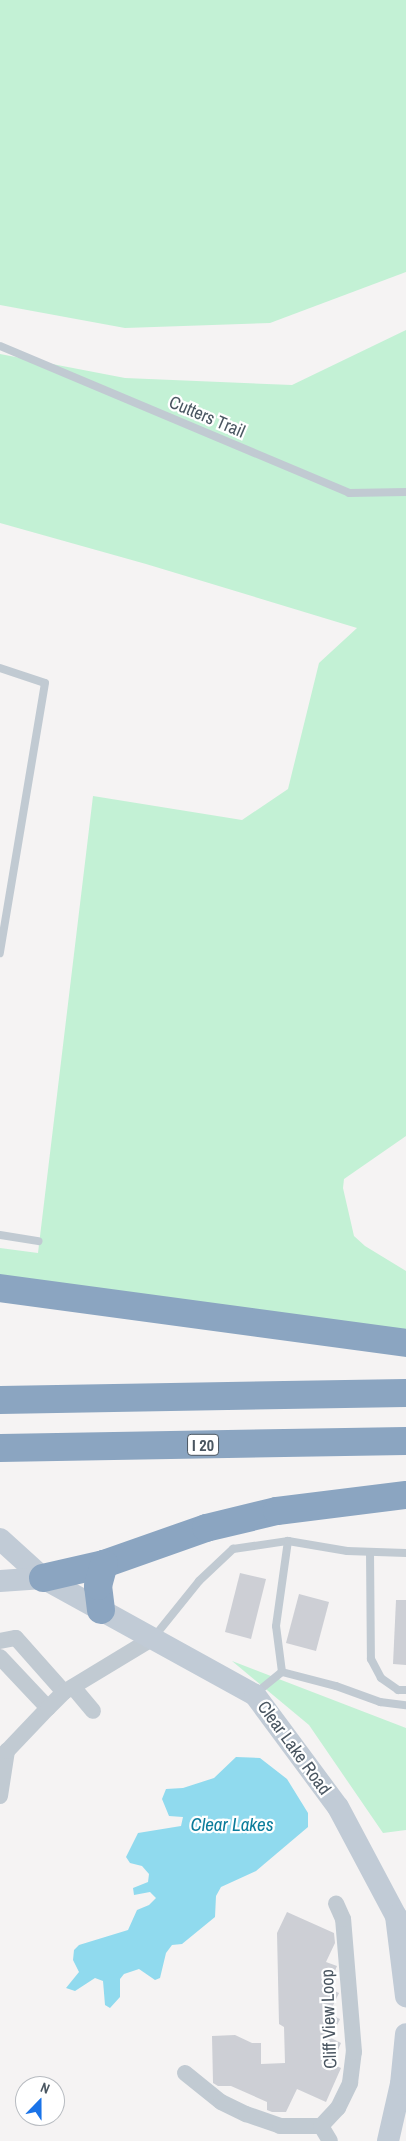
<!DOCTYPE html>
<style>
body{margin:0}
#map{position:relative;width:406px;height:2141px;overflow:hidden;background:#f5f3f3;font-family:"Archivo Narrow",sans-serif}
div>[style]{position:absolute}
.green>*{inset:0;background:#c3f1d5}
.water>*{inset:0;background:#90daee}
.building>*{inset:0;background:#cdcfd5}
.lane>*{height:8px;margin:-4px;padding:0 4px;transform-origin:4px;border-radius:4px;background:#c1cad2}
.street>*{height:16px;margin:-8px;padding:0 8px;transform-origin:8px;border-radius:8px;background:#c1cad2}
.secondary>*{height:22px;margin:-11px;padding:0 11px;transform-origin:11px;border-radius:11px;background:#c1cbd6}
.highway>*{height:28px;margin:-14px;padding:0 14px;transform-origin:14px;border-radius:14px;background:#8ba5c1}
span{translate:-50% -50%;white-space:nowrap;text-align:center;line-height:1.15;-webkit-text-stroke:4.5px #fff;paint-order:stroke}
.shield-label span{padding:1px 4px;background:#fff;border:1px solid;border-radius:4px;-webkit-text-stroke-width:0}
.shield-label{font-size:16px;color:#4a5661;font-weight:700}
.street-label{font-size:18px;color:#4a5661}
.water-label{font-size:19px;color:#0c7c9b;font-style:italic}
.north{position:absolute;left:15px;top:2076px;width:50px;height:50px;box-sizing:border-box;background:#fff;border:1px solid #b7bbc0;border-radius:50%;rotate:22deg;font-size:14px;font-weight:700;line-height:20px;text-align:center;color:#4a5661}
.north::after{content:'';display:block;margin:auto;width:18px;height:22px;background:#1a73e8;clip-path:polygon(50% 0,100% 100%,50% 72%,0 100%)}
</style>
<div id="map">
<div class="green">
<i style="clip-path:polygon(0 0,406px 0,406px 272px,270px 323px,125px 328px,0 305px)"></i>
<i style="clip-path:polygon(406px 330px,406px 1136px,344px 1179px,343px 1188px,354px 1236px,365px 1246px,406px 1271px,406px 1331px,0 1275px,0 1248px,38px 1253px,93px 796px,242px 820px,288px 789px,319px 663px,357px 628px,146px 564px,0 523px,0 354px,125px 378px,292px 385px)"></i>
<i style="clip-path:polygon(232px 1661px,406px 1728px,406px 1830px,383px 1833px,309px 1725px)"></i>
</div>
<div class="water">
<i style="clip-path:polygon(236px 1757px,260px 1758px,287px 1779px,308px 1813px,308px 1827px,256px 1871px,221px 1887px,216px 1896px,215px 1917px,182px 1944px,172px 1945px,166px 1953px,160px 1978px,155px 1980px,139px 1969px,124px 1974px,120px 1979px,120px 1997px,110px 2008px,105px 2005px,103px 1981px,95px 1978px,75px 1991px,66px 1988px,79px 1972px,73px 1960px,74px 1950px,79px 1945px,128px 1930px,137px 1910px,149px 1905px,156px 1898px,150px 1892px,134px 1895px,133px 1888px,148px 1882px,149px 1874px,142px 1866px,130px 1863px,126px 1857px,138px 1833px,181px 1826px,183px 1817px,169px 1816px,162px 1799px,166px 1789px,183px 1788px,214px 1778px)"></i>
</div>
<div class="building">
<i style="clip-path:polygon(240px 1573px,266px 1579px,251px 1639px,225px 1632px)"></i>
<i style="clip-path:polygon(299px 1594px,329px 1602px,316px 1651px,286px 1643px)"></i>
<i style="clip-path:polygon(396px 1600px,406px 1600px,406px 1665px,393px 1664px)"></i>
<i style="clip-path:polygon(287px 1912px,334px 1933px,335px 1943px,326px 1962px,337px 1966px,328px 1988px,339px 1993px,329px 2014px,340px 2019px,331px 2038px,341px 2043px,332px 2064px,341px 2068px,326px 2102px,297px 2089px,286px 2112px,272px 2112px,267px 2110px,267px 2102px,231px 2086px,218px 2086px,213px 2083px,212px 2036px,235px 2035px,252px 2043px,261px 2043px,261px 2064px,285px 2063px,284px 2027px,279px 2024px,277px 1933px)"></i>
</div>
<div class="lane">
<i style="left:0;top:346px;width:379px;rotate:22.8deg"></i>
<i style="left:349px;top:493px;width:57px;rotate:-1deg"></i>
<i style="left:0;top:668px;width:47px;rotate:18.4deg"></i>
<i style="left:45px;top:683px;width:274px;rotate:99.5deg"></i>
<i style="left:0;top:1235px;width:39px;rotate:9deg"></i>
<i style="left:370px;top:1552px;width:107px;rotate:89.5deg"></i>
<i style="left:371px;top:1659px;width:21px;rotate:62deg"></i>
<i style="left:381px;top:1678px;width:21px;rotate:35deg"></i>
<i style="left:398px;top:1690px;width:8px"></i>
<i style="left:154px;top:1637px;width:72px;rotate:-51.2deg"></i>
<i style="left:199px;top:1581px;width:47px;rotate:-43.3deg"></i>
<i style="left:233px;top:1549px;width:56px;rotate:-8.3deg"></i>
<i style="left:282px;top:1672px;width:56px;rotate:14.5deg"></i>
<i style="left:336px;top:1686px;width:47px;rotate:20deg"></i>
<i style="left:380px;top:1702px;width:26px;rotate:7deg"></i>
<i style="left:256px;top:1693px;width:33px;rotate:-39deg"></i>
<i style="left:282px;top:1672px;width:46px;rotate:-97.4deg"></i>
<i style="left:276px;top:1626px;width:86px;rotate:-82deg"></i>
<i style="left:288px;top:1541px;width:60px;rotate:9.6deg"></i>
<i style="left:347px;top:1551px;width:59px;rotate:1.9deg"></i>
</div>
<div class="street">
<i style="left:0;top:1641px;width:16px;rotate:-11deg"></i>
<i style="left:16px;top:1638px;width:72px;rotate:48.4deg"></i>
<i style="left:0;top:1657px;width:70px;rotate:46.7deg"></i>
<i style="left:73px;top:1687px;width:31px;rotate:50deg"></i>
<i style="left:0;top:1796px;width:46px;rotate:-81.2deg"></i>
<i style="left:7px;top:1751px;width:59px;rotate:-46.4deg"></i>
<i style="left:48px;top:1708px;width:23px;rotate:-45deg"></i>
<i style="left:64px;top:1692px;width:104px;rotate:-31.2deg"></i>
<i style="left:185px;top:2073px;width:46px;rotate:38.9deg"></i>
<i style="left:221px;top:2102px;width:28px;rotate:26deg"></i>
<i style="left:246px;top:2114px;width:36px;rotate:19deg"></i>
<i style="left:280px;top:2126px;width:41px"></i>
<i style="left:321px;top:2126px;width:25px;rotate:-47deg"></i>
<i style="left:338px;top:2108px;width:28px;rotate:-64deg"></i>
<i style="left:350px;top:2083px;width:31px;rotate:-83deg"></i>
<i style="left:354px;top:2052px;width:133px;rotate:-94.7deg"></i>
<i style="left:343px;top:1919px;width:17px;rotate:-114deg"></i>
<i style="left:321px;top:2126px;width:17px;rotate:59deg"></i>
</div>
<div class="secondary">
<i style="left:0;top:1539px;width:58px;rotate:42.2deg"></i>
<i style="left:43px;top:1578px;width:242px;rotate:28.9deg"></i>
<i style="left:255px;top:1695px;width:139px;rotate:53.5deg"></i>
<i style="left:338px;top:1807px;width:123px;rotate:62deg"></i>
<i style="left:396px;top:1916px;width:81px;rotate:82.9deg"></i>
<i style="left:0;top:1581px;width:43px;rotate:-4deg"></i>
<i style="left:388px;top:2141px;width:58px;rotate:-77.2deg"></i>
<i style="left:401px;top:2084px;width:50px;rotate:-84.3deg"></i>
</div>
<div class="highway">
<i style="left:0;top:1288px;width:410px;rotate:7.7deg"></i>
<i style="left:0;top:1400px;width:406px;rotate:-1deg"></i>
<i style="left:0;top:1448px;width:406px;rotate:-1deg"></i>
<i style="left:43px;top:1578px;width:63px;rotate:-12.9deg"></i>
<i style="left:104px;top:1564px;width:108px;rotate:-19.4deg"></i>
<i style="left:206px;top:1528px;width:73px;rotate:-13.5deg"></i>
<i style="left:277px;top:1511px;width:130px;rotate:-7.1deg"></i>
<i style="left:101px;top:1610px;width:24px;rotate:-97deg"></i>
<i style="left:98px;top:1586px;width:23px;rotate:-75deg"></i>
</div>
<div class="shield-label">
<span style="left:203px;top:1445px">I 20</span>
</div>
<div class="street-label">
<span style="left:207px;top:417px;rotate:23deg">Cutters Trail</span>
<span style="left:294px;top:1748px;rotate:54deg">Clear Lake Road</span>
<span style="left:329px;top:2019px;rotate:-92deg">Cliff View Loop</span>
</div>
<div class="water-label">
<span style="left:232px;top:1825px">Clear Lakes</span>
</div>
<div class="north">N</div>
</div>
